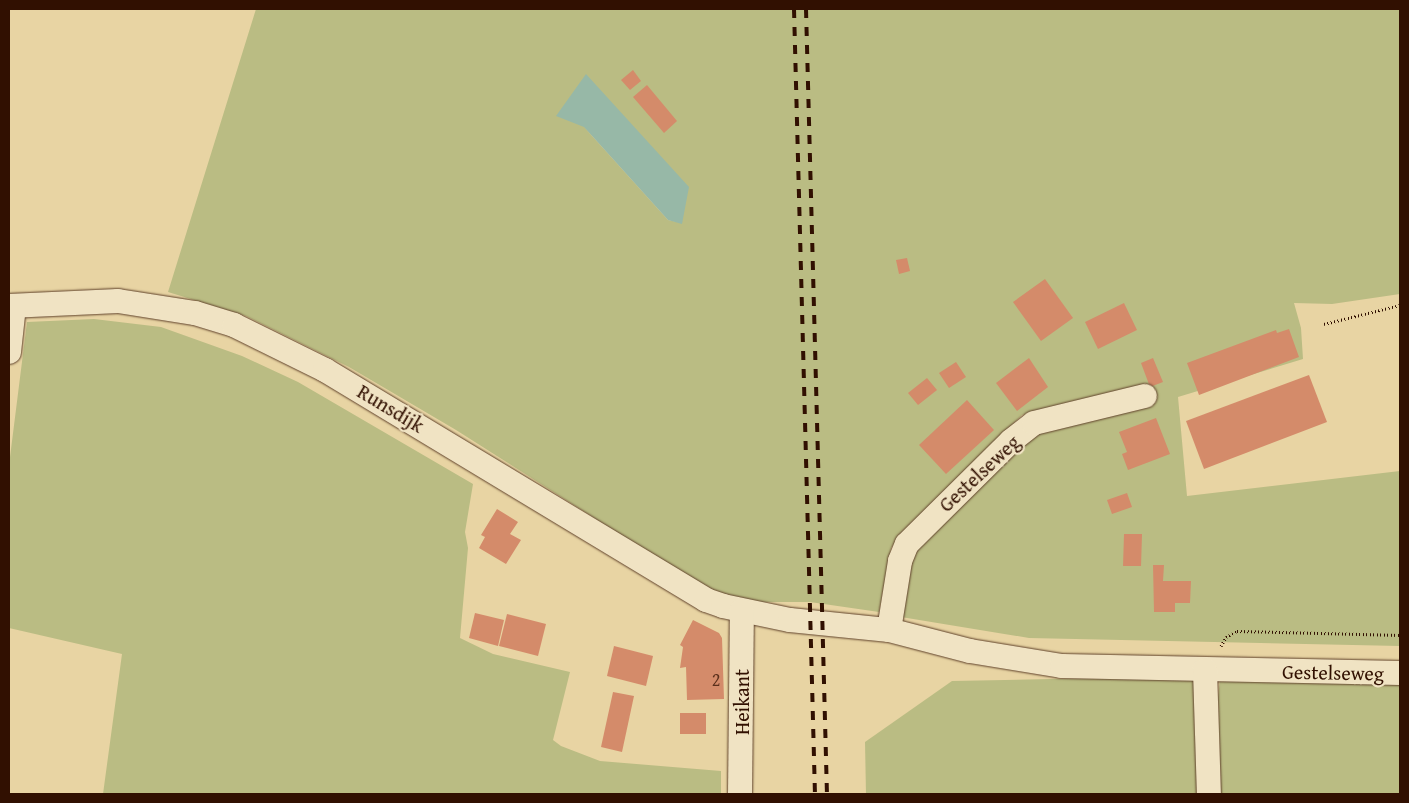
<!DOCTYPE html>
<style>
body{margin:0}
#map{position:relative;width:1409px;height:803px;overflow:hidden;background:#e8d4a3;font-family:"Gentium Book Plus",serif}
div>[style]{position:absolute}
.green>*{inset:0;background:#babc83}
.water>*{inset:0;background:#97b8a7}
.building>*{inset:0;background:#d48b6a}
.path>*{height:3px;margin-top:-1.5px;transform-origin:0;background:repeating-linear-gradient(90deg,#311001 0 1px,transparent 0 3.5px)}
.roads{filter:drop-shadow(0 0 1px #5f412a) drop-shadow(0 0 1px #5f412a)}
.minor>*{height:24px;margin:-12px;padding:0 12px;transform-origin:12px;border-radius:12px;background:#f0e3c3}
.rail>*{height:4px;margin-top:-2px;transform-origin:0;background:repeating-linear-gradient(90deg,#311001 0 9px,transparent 0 18px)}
span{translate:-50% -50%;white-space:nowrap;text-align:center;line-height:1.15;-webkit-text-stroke:4.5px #f0e3c3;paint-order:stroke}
.number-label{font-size:18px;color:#5a2f1b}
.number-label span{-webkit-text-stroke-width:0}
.street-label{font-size:20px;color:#311001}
.frame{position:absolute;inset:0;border:10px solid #311001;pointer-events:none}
</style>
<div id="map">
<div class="green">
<i style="clip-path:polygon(evenodd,256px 9px,1400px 9px,1400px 294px,1332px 304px,1294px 303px,1301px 328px,1303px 359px,1178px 397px,1187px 496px,1400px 471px,1400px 646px,1029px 638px,901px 617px,908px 559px,960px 501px,1045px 427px,1155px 402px,1148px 386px,1022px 415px,899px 537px,891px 548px,879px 612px,810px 602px,750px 602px,720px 598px,456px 430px,349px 367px,246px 316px,168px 292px,256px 9px,584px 127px,682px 223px,668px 220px,584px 127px)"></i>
<i style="clip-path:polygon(94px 319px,161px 327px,242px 356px,298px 382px,473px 484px,465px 532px,468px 548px,460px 638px,493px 654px,570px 672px,553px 740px,561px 746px,600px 761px,721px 771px,721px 794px,103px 794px,122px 654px,9px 628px,9px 465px,27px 322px)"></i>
<i style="clip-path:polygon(1221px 672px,1400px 681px,1400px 794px,1221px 794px,1218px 697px)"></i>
<i style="clip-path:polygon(1194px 676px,1198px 794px,866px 794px,865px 742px,952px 681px)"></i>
</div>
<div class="water">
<i style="clip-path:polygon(586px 74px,689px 187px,682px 224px,668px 220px,584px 127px,556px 116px)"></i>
</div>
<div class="building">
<i style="clip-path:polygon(633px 70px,641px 81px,630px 90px,621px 80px)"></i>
<i style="clip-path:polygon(647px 85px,677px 121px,664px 133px,633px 97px)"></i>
<i style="clip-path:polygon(907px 258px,910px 271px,899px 274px,896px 260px)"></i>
<i style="clip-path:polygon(1045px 279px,1073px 318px,1041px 341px,1013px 302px)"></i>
<i style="clip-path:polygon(1124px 303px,1137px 330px,1098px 349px,1085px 322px)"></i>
<i style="clip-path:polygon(1289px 329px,1299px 357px,1199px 395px,1187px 363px,1276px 330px,1277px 333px)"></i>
<i style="clip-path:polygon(1029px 358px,1048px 387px,1017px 411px,996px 383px)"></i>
<i style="clip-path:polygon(1153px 358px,1163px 382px,1150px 387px,1141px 363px)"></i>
<i style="clip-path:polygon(956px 362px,966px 377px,949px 388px,939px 373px)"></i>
<i style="clip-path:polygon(1309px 375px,1327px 422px,1204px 469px,1186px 421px)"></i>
<i style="clip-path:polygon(927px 378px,937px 390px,918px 405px,908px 393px)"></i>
<i style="clip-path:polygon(967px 400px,994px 430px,946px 474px,919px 445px)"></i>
<i style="clip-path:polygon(1156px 418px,1170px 454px,1128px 470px,1122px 454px,1127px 452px,1119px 432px)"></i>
<i style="clip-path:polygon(1127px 493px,1132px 507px,1112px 514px,1107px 500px)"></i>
<i style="clip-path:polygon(497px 509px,518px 522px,510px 534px,521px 540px,506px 564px,479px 548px,485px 537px,481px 535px)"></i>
<i style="clip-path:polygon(1124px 534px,1142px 534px,1141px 566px,1123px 566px)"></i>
<i style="clip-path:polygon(1153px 565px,1164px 565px,1163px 581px,1191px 581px,1190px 603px,1175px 603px,1175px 612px,1154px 612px)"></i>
<i style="clip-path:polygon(475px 613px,504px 620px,498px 646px,469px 638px)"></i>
<i style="clip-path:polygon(507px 614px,546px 624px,538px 656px,499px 646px)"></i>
<i style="clip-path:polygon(693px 620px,719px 633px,722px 638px,724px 699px,687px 700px,686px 667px,680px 668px,683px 647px,680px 645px)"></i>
<i style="clip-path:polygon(614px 646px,653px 656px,646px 686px,607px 676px)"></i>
<i style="clip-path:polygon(613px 692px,634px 696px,622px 752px,601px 747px)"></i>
<i style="clip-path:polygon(680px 713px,706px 713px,706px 734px,680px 734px)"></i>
</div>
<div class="path">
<i style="left:1324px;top:324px;width:78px;rotate:-14deg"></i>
<i style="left:1221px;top:646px;width:10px;rotate:-61deg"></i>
<i style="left:1226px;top:637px;width:13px;rotate:-29deg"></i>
<i style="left:1237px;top:631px;width:163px;rotate:1.4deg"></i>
</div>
<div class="roads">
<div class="minor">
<i style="left:9px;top:306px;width:109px;rotate:-2.6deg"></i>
<i style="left:118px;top:301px;width:78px;rotate:8.9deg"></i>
<i style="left:195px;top:313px;width:41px;rotate:17.1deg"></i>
<i style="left:234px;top:325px;width:102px;rotate:26.3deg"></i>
<i style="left:325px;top:370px;width:445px;rotate:31.1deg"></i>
<i style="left:706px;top:600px;width:18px;rotate:19deg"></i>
<i style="left:723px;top:606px;width:68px;rotate:11.8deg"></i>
<i style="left:790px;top:620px;width:100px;rotate:5.8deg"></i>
<i style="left:889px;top:630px;width:84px;rotate:14.5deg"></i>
<i style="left:970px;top:651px;width:93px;rotate:9.3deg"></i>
<i style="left:1062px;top:666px;width:338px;rotate:1.2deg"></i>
<i style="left:9px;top:352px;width:46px;rotate:-83.8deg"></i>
<i style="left:889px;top:630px;width:70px;rotate:-80.9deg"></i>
<i style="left:900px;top:561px;width:18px;rotate:-68deg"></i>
<i style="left:907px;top:544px;width:146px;rotate:-44.7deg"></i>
<i style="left:1011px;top:441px;width:29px;rotate:-38deg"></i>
<i style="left:1034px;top:423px;width:114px;rotate:-13.7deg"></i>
<i style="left:1205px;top:670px;width:124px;rotate:88.2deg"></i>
<i style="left:740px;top:794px;width:183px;rotate:-89.4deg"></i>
</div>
</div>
<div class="rail">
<i style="left:794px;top:9px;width:785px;rotate:88.47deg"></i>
<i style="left:806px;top:9px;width:785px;rotate:88.47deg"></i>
</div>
<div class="number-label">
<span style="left:716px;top:680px">2</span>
</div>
<div class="street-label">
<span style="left:391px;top:408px;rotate:31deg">Runsdijk</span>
<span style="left:979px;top:473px;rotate:-43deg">Gestelseweg</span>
<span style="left:1333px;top:672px;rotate:1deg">Gestelseweg</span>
<span style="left:741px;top:702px;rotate:-90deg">Heikant</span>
</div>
<div class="frame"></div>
</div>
